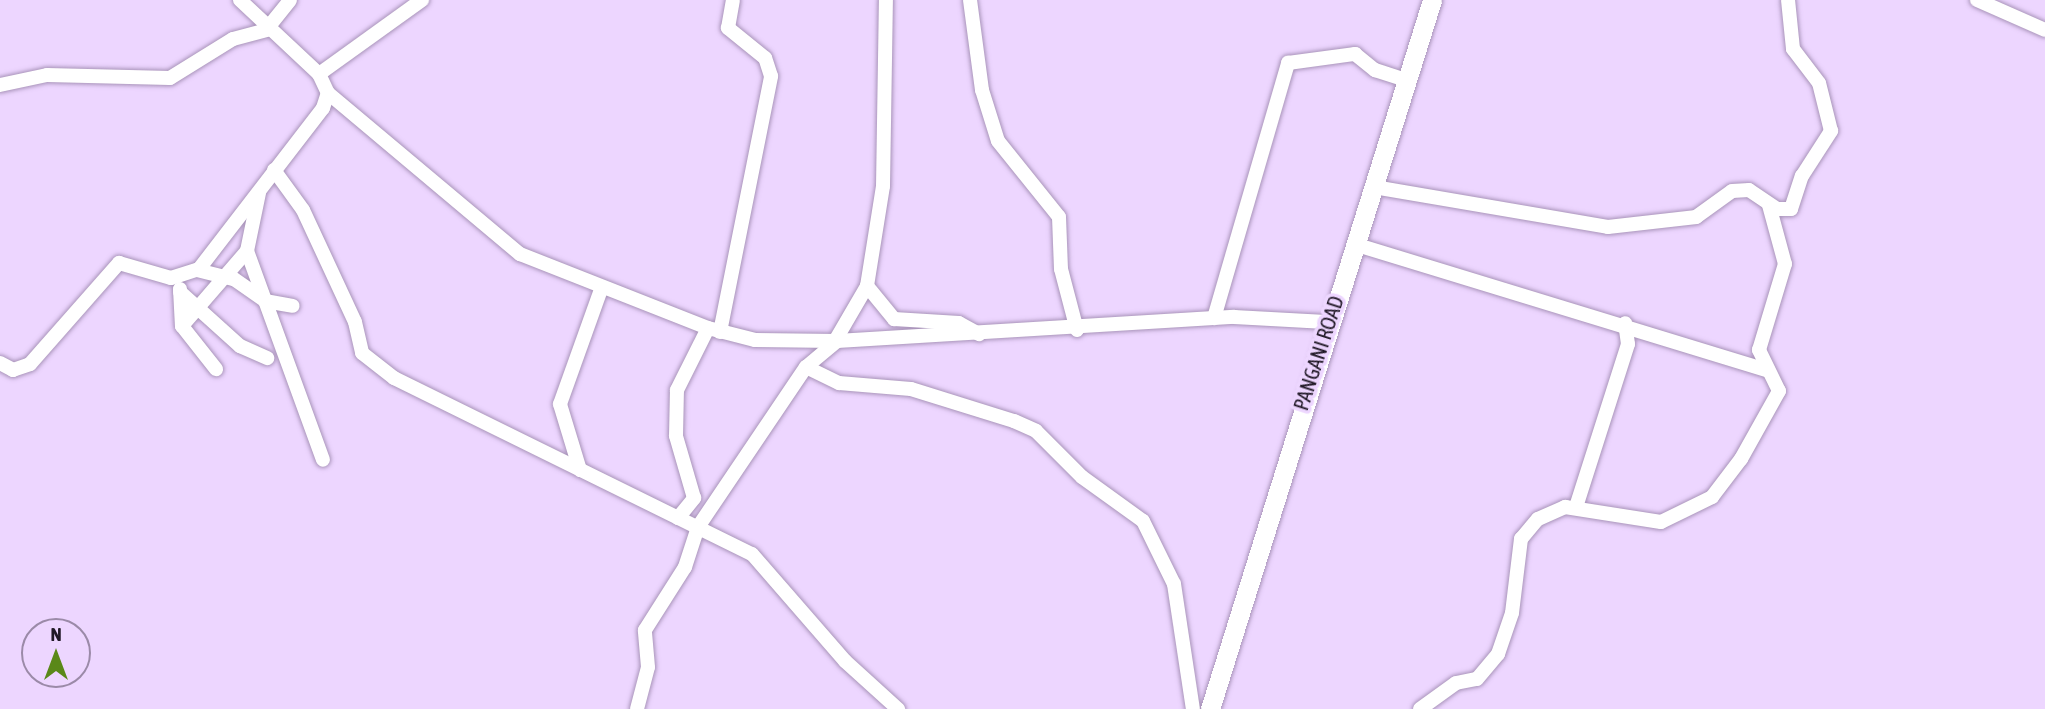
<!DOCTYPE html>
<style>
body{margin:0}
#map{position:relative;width:2045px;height:709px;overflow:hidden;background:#edd6ff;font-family:"Asap Condensed",sans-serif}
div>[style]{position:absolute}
.roads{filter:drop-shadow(0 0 2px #a994ba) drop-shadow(0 0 2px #a994ba)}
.minor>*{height:14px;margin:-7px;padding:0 7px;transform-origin:7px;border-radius:7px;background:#fff}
.secondary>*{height:19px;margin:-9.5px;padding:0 9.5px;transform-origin:9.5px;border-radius:9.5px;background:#fff}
span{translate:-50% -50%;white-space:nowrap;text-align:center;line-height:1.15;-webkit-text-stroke:7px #edd6ff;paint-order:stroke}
.street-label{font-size:21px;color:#201826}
.north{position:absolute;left:21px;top:618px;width:70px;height:70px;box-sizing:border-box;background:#edd6ff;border:2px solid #9b8aa8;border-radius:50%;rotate:0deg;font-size:19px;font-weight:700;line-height:28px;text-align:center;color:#201826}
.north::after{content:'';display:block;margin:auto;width:24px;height:32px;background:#5a8819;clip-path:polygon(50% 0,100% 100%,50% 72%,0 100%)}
</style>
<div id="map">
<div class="roads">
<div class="minor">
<i style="left:240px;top:0;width:108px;rotate:43.1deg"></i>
<i style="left:319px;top:74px;width:21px;rotate:65deg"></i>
<i style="left:328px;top:93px;width:251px;rotate:40deg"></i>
<i style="left:520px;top:254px;width:202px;rotate:21.5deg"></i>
<i style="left:708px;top:328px;width:49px;rotate:14.3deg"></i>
<i style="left:755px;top:340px;width:82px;rotate:0.7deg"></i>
<i style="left:837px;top:341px;width:398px;rotate:-3.5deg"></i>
<i style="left:1234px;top:317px;width:92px;rotate:3.1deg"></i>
<i style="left:970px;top:0;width:91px;rotate:82.4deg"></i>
<i style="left:982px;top:90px;width:53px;rotate:72.6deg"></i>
<i style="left:998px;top:141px;width:97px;rotate:51.2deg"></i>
<i style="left:1059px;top:217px;width:52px;rotate:87.8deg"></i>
<i style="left:1061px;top:269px;width:63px;rotate:75.3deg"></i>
<i style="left:1977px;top:0;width:74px;rotate:23.8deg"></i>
<i style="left:319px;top:74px;width:127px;rotate:-35.7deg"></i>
<i style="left:0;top:85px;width:48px;rotate:-12deg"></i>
<i style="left:47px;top:75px;width:123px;rotate:1.4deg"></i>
<i style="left:170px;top:78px;width:74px;rotate:-31.8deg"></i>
<i style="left:233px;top:39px;width:34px;rotate:-15deg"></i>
<i style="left:266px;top:30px;width:38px;rotate:-51deg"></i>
<i style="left:274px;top:170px;width:49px;rotate:54.1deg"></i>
<i style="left:303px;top:210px;width:123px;rotate:65.1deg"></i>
<i style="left:355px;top:322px;width:32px;rotate:77deg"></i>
<i style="left:362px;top:353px;width:41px;rotate:38deg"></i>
<i style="left:394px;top:378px;width:399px;rotate:26.2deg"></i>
<i style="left:752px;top:554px;width:142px;rotate:49deg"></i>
<i style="left:845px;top:661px;width:72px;rotate:42.2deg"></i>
<i style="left:1374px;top:187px;width:237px;rotate:9.7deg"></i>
<i style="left:1608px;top:227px;width:89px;rotate:-6.5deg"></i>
<i style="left:1696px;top:217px;width:44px;rotate:-35.8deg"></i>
<i style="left:1732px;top:191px;width:17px;rotate:-3deg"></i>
<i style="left:1749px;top:190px;width:34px;rotate:34deg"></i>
<i style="left:1777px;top:209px;width:14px"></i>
<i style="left:1791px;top:209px;width:35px;rotate:-72deg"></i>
<i style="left:1802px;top:176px;width:54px;rotate:-57.2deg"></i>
<i style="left:1831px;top:131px;width:49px;rotate:-104deg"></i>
<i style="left:1819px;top:83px;width:43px;rotate:-127.4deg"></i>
<i style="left:1793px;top:49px;width:49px;rotate:-95.8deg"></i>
<i style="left:259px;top:193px;width:59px;rotate:101.7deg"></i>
<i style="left:247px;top:251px;width:222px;rotate:70deg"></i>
<i style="left:1354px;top:244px;width:431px;rotate:17deg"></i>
<i style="left:197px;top:270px;width:38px;rotate:14deg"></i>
<i style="left:234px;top:279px;width:38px;rotate:35deg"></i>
<i style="left:265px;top:301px;width:28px;rotate:10deg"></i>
<i style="left:867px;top:286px;width:43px;rotate:50.7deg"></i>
<i style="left:894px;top:319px;width:65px;rotate:3.5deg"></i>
<i style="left:959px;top:323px;width:23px;rotate:29deg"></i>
<i style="left:180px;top:289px;width:37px;rotate:87deg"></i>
<i style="left:182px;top:326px;width:55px;rotate:51.7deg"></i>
<i style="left:180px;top:292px;width:81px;rotate:42deg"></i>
<i style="left:240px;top:346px;width:30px;rotate:24deg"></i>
<i style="left:1214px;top:318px;width:266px;rotate:-73.8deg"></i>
<i style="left:1288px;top:63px;width:68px;rotate:-7.7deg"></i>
<i style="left:1355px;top:54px;width:26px;rotate:39deg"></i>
<i style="left:1375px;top:70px;width:32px;rotate:18deg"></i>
<i style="left:182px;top:326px;width:99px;rotate:-49.1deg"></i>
<i style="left:720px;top:332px;width:261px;rotate:-78.7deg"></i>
<i style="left:771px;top:76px;width:19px;rotate:-108deg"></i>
<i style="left:765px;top:58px;width:48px;rotate:-141deg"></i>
<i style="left:728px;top:28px;width:28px;rotate:-80deg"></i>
<i style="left:835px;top:341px;width:64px;rotate:-59.8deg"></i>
<i style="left:867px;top:286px;width:101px;rotate:-80.9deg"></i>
<i style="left:883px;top:186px;width:186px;rotate:-89.1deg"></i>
<i style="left:0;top:363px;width:15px;rotate:28deg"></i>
<i style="left:13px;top:370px;width:18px;rotate:-19deg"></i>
<i style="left:30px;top:364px;width:135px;rotate:-48.6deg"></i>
<i style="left:119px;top:263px;width:54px;rotate:16.1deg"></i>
<i style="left:171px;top:278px;width:29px;rotate:-18deg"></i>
<i style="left:199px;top:269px;width:203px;rotate:-52.4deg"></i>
<i style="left:323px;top:108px;width:16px;rotate:-72deg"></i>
<i style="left:806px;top:367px;width:37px;rotate:26deg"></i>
<i style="left:839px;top:383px;width:72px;rotate:4.8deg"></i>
<i style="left:911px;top:389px;width:108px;rotate:17.3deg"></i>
<i style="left:1014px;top:421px;width:24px;rotate:24deg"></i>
<i style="left:1036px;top:431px;width:65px;rotate:45deg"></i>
<i style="left:1082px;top:477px;width:75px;rotate:35.8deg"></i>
<i style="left:1143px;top:521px;width:70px;rotate:63.8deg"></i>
<i style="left:1174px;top:584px;width:126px;rotate:81.4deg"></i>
<i style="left:580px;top:470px;width:69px;rotate:-106.9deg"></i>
<i style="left:560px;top:404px;width:124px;rotate:-70.3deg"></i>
<i style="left:1576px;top:507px;width:171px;rotate:-72.3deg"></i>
<i style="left:1628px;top:344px;width:21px;rotate:-98deg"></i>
<i style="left:678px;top:518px;width:26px;rotate:-51deg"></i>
<i style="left:694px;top:498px;width:65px;rotate:-106.2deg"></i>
<i style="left:676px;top:436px;width:46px;rotate:-88.8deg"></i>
<i style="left:677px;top:390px;width:69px;rotate:-63.4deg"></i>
<i style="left:637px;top:709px;width:43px;rotate:-75.3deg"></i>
<i style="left:648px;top:667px;width:37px;rotate:-95deg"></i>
<i style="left:645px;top:630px;width:75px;rotate:-57.6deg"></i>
<i style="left:685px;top:567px;width:42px;rotate:-72deg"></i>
<i style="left:698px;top:527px;width:193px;rotate:-56deg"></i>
<i style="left:806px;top:367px;width:40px;rotate:-40deg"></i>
<i style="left:1420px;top:709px;width:44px;rotate:-35.8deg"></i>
<i style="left:1456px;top:683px;width:21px;rotate:-11deg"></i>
<i style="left:1477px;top:679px;width:33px;rotate:-50deg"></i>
<i style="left:1498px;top:654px;width:43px;rotate:-71.1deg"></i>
<i style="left:1512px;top:613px;width:75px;rotate:-83.1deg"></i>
<i style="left:1521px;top:539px;width:26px;rotate:-50deg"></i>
<i style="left:1538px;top:519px;width:30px;rotate:-24deg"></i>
<i style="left:1565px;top:507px;width:97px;rotate:8.9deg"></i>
<i style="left:1661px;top:522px;width:57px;rotate:-26.1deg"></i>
<i style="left:1712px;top:497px;width:48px;rotate:-52.7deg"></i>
<i style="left:1741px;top:459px;width:78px;rotate:-60.8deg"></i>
<i style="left:1779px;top:391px;width:46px;rotate:-116deg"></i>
<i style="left:1759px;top:350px;width:90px;rotate:-73.2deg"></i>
<i style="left:1785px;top:264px;width:61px;rotate:-105.2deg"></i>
</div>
<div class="secondary">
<i style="left:1210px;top:709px;width:743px;rotate:-72.61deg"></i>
</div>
</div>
<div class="street-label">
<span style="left:1318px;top:353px;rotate:-72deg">PANGANI ROAD</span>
</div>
<div class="north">N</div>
</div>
